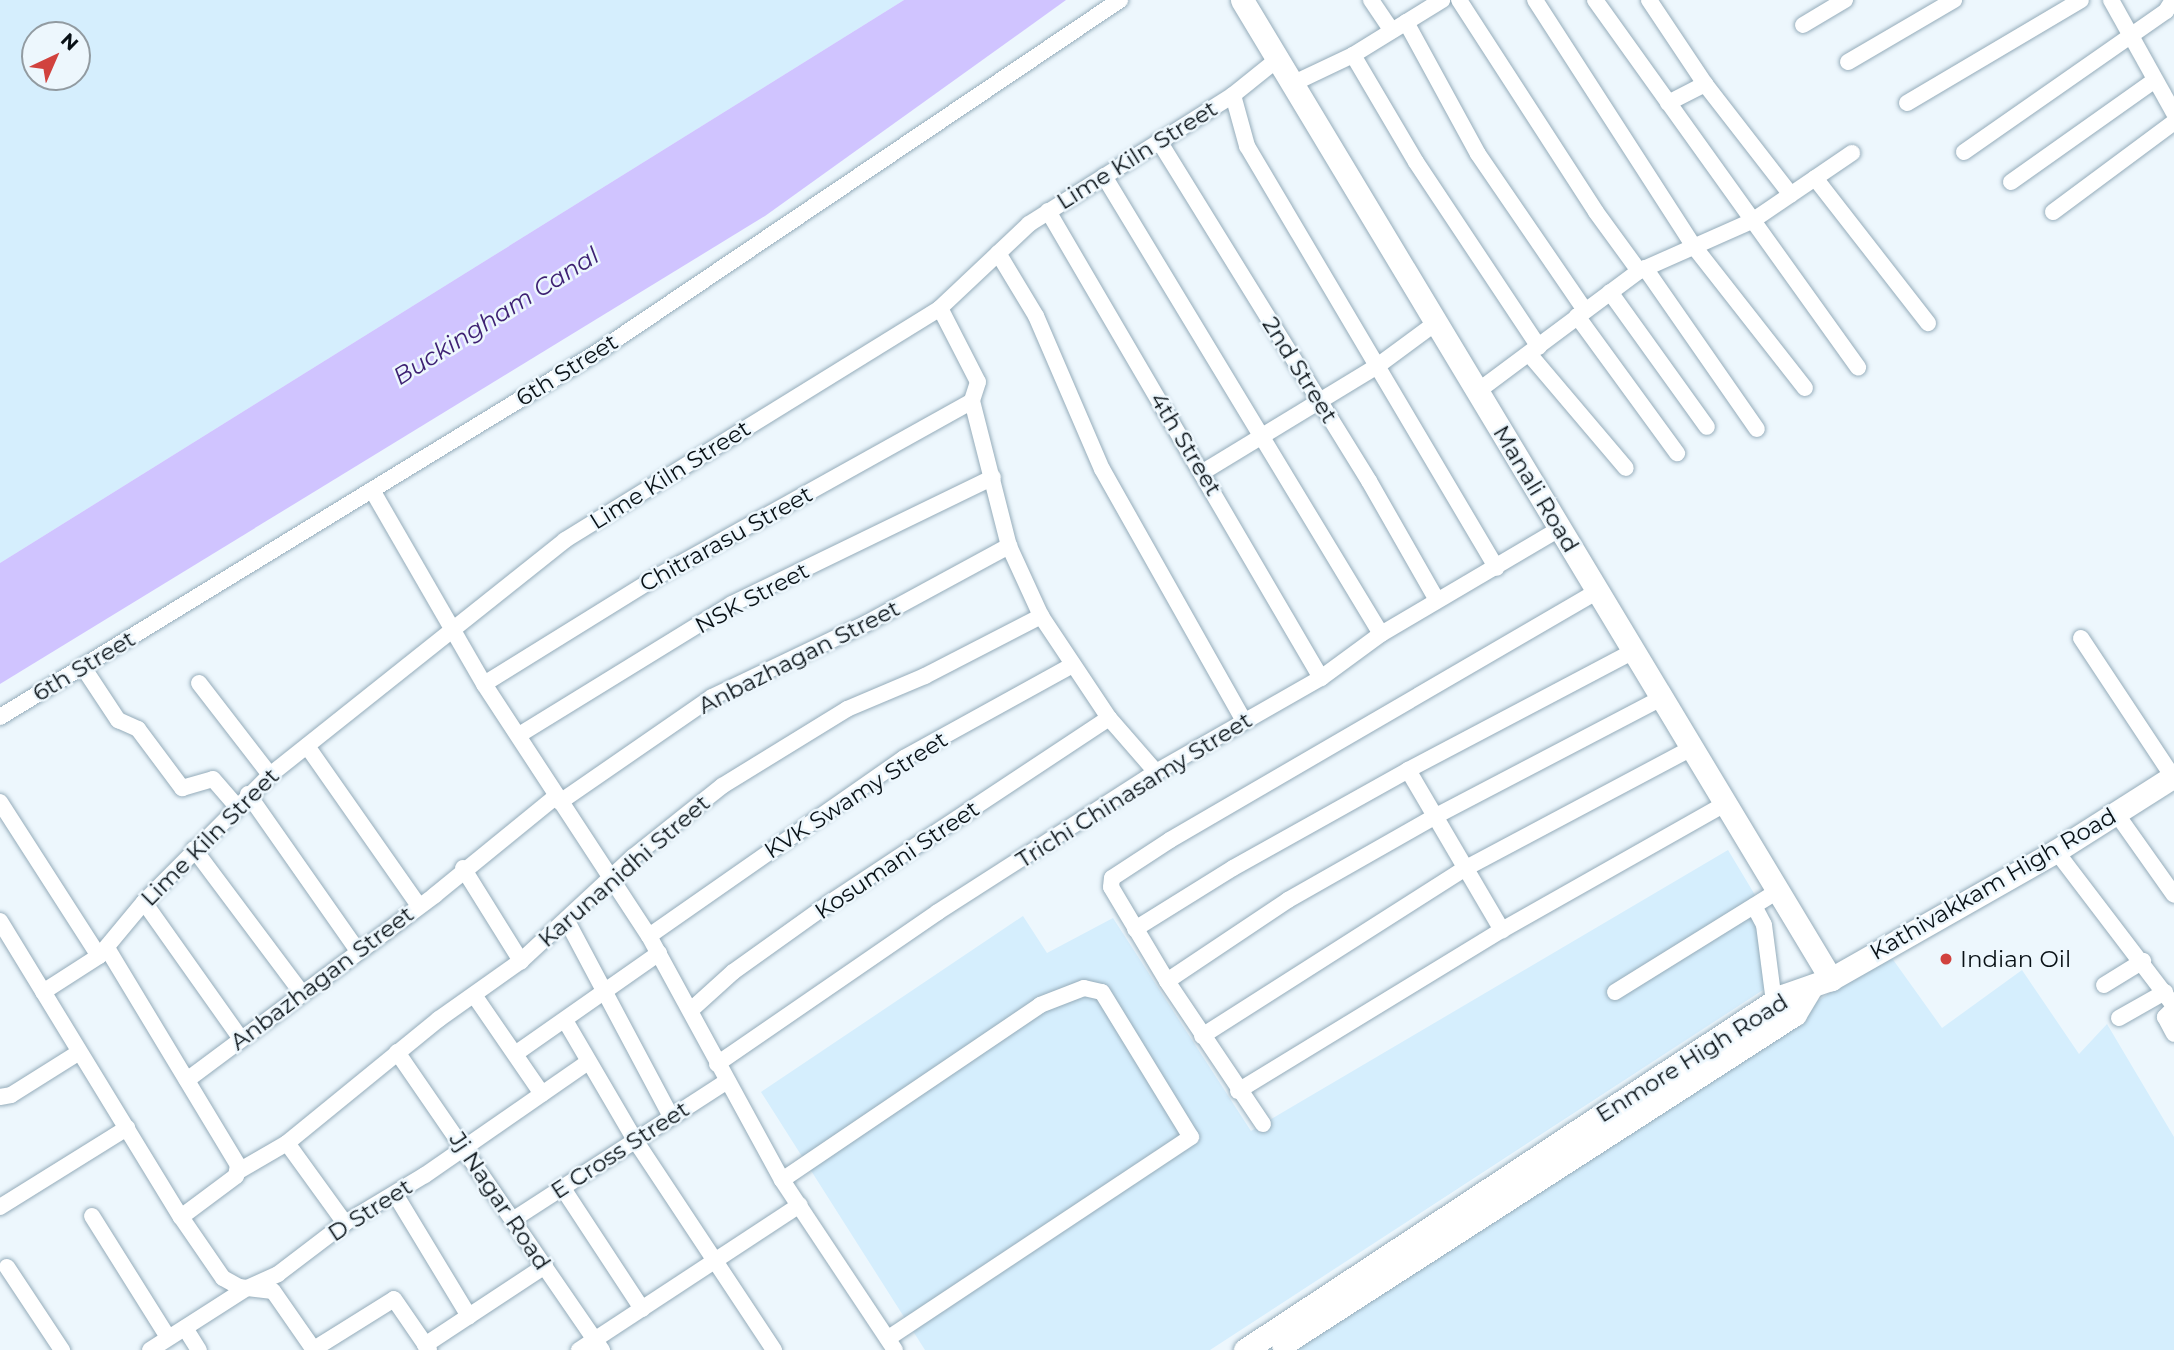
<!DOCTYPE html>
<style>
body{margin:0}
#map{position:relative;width:2174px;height:1350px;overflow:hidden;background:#edf7fd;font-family:Montserrat,sans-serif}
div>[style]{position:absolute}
.built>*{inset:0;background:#d5eefd}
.water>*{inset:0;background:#d0c4ff}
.roads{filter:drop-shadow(0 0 2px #95acba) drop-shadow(0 0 2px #95acba)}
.minor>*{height:16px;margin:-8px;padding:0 8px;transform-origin:8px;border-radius:8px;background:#fff}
.secondary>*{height:23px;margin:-11.5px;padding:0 11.5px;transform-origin:11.5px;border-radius:11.5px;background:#fff}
.dots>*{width:19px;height:19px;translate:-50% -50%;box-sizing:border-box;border:4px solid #edf7fd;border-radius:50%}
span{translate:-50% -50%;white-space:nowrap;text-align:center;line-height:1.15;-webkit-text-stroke:5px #edf7fd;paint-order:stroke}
.street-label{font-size:23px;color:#091116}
.poi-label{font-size:23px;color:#091116}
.left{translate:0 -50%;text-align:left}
.water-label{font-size:24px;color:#3e2173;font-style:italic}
.north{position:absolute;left:21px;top:21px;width:70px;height:70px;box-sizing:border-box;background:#edf7fd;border:2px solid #929ba1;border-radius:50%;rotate:44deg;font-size:19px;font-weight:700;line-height:28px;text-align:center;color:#091116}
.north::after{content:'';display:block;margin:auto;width:24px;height:32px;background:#d1423e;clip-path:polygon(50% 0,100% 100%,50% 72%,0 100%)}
</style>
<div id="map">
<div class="built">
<i style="clip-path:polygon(evenodd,0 0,904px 0,0 563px,0 0,35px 35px,77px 35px,77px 77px,35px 77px,35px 35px)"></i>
<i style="clip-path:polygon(1728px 850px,1755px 895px,1766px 988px,1210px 1350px,925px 1350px,761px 1092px,1023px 916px,1047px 953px,1113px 918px,1251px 1131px)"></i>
<i style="clip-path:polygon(1889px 954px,1942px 1028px,2022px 970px,2079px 1054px,2107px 1024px,2174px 1137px,2174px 1350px,1287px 1350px)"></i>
</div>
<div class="water">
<i style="clip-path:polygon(904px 0,1066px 0,765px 216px,0 684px,0 563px)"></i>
</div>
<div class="roads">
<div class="minor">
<i style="left:1371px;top:0;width:37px;rotate:56deg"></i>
<i style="left:1459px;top:0;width:252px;rotate:57.1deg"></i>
<i style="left:1596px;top:212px;width:73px;rotate:53.9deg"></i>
<i style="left:1535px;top:0;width:290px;rotate:57.2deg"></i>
<i style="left:1692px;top:244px;width:183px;rotate:51.9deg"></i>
<i style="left:1595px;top:0;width:452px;rotate:54.4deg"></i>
<i style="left:1649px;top:0;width:101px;rotate:56.3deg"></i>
<i style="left:2111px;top:0;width:129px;rotate:60.9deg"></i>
<i style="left:1406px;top:22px;width:150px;rotate:61.4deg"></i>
<i style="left:1478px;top:154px;width:189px;rotate:55.6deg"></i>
<i style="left:1803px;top:25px;width:49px;rotate:-30.8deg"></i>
<i style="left:1353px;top:55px;width:124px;rotate:59.5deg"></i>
<i style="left:1416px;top:162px;width:222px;rotate:56.4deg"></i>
<i style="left:1848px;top:62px;width:123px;rotate:-30.3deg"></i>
<i style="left:1294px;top:83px;width:65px;rotate:-25.4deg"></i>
<i style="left:1353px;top:55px;width:105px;rotate:-31.7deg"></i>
<i style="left:1233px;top:95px;width:53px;rotate:74.6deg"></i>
<i style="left:1247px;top:146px;width:490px;rotate:59.4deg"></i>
<i style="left:1668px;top:103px;width:42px;rotate:-27.2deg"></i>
<i style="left:1705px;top:84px;width:140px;rotate:52.2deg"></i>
<i style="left:1907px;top:103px;width:202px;rotate:-30.6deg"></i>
<i style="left:1159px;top:141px;width:400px;rotate:58.3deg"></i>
<i style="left:1369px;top:481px;width:137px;rotate:60.3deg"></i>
<i style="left:1964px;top:152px;width:246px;rotate:-34.9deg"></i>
<i style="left:2166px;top:11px;width:13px;rotate:-58deg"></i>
<i style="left:1104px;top:176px;width:535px;rotate:58.83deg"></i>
<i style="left:1815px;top:178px;width:184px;rotate:52.1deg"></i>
<i style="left:2011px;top:182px;width:176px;rotate:-35.3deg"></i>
<i style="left:1048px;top:211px;width:541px;rotate:59.69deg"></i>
<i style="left:2053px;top:212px;width:151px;rotate:-36.6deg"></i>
<i style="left:998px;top:253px;width:74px;rotate:58.9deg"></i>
<i style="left:1036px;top:316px;width:167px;rotate:66.7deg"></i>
<i style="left:1102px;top:469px;width:289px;rotate:60.6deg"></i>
<i style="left:1645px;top:268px;width:196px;rotate:55.2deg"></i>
<i style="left:1610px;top:292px;width:166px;rotate:54.3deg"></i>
<i style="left:940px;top:308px;width:83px;rotate:62.8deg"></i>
<i style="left:978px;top:382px;width:20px;rotate:108deg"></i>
<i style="left:972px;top:401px;width:150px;rotate:75.7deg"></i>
<i style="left:1009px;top:546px;width:77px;rotate:65.4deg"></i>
<i style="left:1041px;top:616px;width:123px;rotate:56.3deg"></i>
<i style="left:1109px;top:718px;width:72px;rotate:49deg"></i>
<i style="left:1577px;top:316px;width:170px;rotate:53.9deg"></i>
<i style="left:1530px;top:355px;width:148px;rotate:49.7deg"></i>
<i style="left:1478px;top:391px;width:201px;rotate:-36.7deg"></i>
<i style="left:1639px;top:271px;width:124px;rotate:-23.9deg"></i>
<i style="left:1752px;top:221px;width:121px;rotate:-34.2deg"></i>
<i style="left:1203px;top:472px;width:202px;rotate:-31.3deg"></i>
<i style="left:1376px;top:367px;width:76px;rotate:-36.4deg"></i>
<i style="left:372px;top:490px;width:224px;rotate:60deg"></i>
<i style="left:484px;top:684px;width:301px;rotate:56.8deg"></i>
<i style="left:649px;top:936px;width:278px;rotate:61.4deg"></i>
<i style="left:782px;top:1180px;width:204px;rotate:56.4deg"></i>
<i style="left:2081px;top:638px;width:167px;rotate:56.5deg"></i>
<i style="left:83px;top:667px;width:64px;rotate:56.6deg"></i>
<i style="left:118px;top:720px;width:22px;rotate:24deg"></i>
<i style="left:138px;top:729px;width:74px;rotate:53.3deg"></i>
<i style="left:182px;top:788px;width:32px;rotate:-16deg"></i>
<i style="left:213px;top:779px;width:35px;rotate:49deg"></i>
<i style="left:199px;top:683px;width:116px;rotate:52.3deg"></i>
<i style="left:484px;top:684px;width:205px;rotate:-31.8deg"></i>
<i style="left:658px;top:576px;width:359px;rotate:-29.1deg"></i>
<i style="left:0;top:717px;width:698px;rotate:-31.41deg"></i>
<i style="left:596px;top:353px;width:632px;rotate:-33.97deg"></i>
<i style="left:519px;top:735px;width:250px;rotate:-31.6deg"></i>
<i style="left:732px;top:604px;width:290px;rotate:-25.9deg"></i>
<i style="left:307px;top:746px;width:195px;rotate:55deg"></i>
<i style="left:1408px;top:770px;width:186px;rotate:59.6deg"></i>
<i style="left:248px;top:794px;width:192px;rotate:55deg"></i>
<i style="left:0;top:802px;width:183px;rotate:57.3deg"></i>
<i style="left:560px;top:802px;width:185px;rotate:-34.6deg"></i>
<i style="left:712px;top:697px;width:172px;rotate:-25.5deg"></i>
<i style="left:867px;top:623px;width:162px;rotate:-28.5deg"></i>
<i style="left:2116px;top:813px;width:100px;rotate:54.7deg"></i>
<i style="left:194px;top:849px;width:179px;rotate:53.2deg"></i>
<i style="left:2056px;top:851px;width:195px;rotate:52.7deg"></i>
<i style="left:463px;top:868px;width:110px;rotate:58.1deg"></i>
<i style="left:144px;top:902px;width:168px;rotate:54.7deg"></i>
<i style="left:1754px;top:906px;width:21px;rotate:62deg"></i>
<i style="left:1764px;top:925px;width:78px;rotate:82.6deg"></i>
<i style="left:0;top:921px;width:347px;rotate:58.6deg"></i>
<i style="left:567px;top:921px;width:222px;rotate:62deg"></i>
<i style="left:1135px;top:929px;width:115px;rotate:-31.9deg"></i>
<i style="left:1233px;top:868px;width:201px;rotate:-29.2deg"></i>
<i style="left:1408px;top:770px;width:255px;rotate:-27.8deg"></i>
<i style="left:649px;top:936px;width:311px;rotate:-34.9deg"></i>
<i style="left:904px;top:758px;width:191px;rotate:-28.9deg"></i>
<i style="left:107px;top:948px;width:253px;rotate:58.9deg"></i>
<i style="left:238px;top:1165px;width:11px;rotate:100deg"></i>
<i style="left:236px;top:1176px;width:69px;rotate:143.3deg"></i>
<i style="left:181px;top:1217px;width:74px;rotate:55.5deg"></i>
<i style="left:223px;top:1278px;width:18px;rotate:29deg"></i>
<i style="left:239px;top:1287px;width:34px;rotate:7deg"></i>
<i style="left:273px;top:1291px;width:72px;rotate:55.2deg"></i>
<i style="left:1167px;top:981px;width:146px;rotate:-33.8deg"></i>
<i style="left:1288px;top:900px;width:168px;rotate:-29.6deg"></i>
<i style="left:1434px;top:817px;width:257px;rotate:-27.6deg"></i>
<i style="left:2104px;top:985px;width:46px;rotate:-31.6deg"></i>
<i style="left:43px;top:992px;width:67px;rotate:-32.7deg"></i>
<i style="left:99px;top:956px;width:70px;rotate:-50.2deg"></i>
<i style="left:144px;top:902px;width:179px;rotate:-45.2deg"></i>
<i style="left:270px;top:775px;width:377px;rotate:-38.5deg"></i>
<i style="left:565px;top:540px;width:441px;rotate:-31.7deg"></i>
<i style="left:940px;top:308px;width:122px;rotate:-43.3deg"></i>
<i style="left:1029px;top:224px;width:241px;rotate:-32.3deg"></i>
<i style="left:1233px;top:95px;width:59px;rotate:-38.8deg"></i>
<i style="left:1615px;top:992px;width:192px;rotate:-31.8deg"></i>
<i style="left:474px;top:995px;width:120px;rotate:55.5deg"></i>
<i style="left:2174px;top:1008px;width:13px;rotate:135deg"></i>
<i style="left:2165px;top:1017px;width:19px;rotate:62deg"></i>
<i style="left:691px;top:1010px;width:57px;rotate:-42.1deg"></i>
<i style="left:733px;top:972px;width:117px;rotate:-35.6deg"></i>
<i style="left:828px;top:904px;width:337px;rotate:-33.5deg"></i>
<i style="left:2119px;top:1018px;width:53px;rotate:-29.5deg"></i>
<i style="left:566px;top:1022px;width:137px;rotate:59.7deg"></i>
<i style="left:635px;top:1140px;width:252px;rotate:56.5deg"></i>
<i style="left:1202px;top:1036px;width:313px;rotate:-32.5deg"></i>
<i style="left:1466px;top:868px;width:256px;rotate:-28deg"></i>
<i style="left:397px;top:1052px;width:362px;rotate:55.5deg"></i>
<i style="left:515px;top:1054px;width:176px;rotate:-35deg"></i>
<i style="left:717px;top:1064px;width:268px;rotate:-34.5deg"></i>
<i style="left:938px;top:912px;width:259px;rotate:-32.7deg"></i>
<i style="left:1156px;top:772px;width:190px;rotate:-29.7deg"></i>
<i style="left:1321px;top:678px;width:74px;rotate:-36.3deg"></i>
<i style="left:1381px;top:634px;width:207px;rotate:-30.5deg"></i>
<i style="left:187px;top:1080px;width:309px;rotate:-36.7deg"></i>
<i style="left:435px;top:895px;width:155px;rotate:-39.2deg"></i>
<i style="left:1238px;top:1091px;width:309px;rotate:-31.4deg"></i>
<i style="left:1502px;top:930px;width:256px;rotate:-29.5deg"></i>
<i style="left:0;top:1097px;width:11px;rotate:-10deg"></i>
<i style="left:11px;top:1095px;width:79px;rotate:-32.1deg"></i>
<i style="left:1263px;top:1124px;width:172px;rotate:-123.9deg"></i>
<i style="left:1167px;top:981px;width:109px;rotate:-120.8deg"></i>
<i style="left:1111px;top:887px;width:9px;rotate:-84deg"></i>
<i style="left:1112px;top:878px;width:69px;rotate:-33.2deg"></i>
<i style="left:1170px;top:840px;width:495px;rotate:-30.2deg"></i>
<i style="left:287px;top:1143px;width:99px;rotate:54.1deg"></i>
<i style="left:237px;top:1172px;width:58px;rotate:-30.1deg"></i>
<i style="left:287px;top:1143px;width:196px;rotate:-39.2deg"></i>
<i style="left:439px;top:1019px;width:100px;rotate:-35.3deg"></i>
<i style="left:521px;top:961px;width:153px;rotate:-42.9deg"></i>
<i style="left:633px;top:857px;width:114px;rotate:-38.6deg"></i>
<i style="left:722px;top:786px;width:147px;rotate:-31.6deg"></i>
<i style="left:847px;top:709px;width:85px;rotate:-22.9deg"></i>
<i style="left:925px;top:676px;width:131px;rotate:-27.3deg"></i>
<i style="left:782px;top:1180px;width:312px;rotate:-34.1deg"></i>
<i style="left:1040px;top:1005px;width:47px;rotate:-21.1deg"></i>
<i style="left:1084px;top:988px;width:18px;rotate:13deg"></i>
<i style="left:1102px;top:992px;width:170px;rotate:58.5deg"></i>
<i style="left:1191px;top:1137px;width:364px;rotate:146.4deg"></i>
<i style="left:562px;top:1187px;width:146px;rotate:56.7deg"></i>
<i style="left:395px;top:1194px;width:143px;rotate:58.8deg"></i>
<i style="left:0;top:1207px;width:150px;rotate:-31.9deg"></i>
<i style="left:92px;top:1216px;width:143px;rotate:57.9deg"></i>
<i style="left:514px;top:1219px;width:252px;rotate:-32.9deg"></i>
<i style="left:7px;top:1267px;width:100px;rotate:56.5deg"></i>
<i style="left:185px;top:1328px;width:26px;rotate:58deg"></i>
<i style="left:425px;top:1345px;width:144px;rotate:-33.4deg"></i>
<i style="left:314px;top:1349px;width:94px;rotate:-32deg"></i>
<i style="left:394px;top:1299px;width:62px;rotate:55.5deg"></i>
<i style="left:150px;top:1350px;width:115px;rotate:-32.6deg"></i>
<i style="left:247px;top:1288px;width:34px;rotate:-24deg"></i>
<i style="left:278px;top:1274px;width:84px;rotate:-37.3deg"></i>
<i style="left:345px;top:1223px;width:93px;rotate:-31deg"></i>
<i style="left:425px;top:1175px;width:197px;rotate:-34.7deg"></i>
<i style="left:579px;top:1350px;width:264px;rotate:-33.3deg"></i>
</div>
<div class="secondary">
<i style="left:1242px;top:0;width:1143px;rotate:58.97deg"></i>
<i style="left:1283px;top:1344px;width:609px;rotate:-32.8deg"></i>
<i style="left:1795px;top:1014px;width:29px;rotate:-59deg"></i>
<i style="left:1245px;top:1350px;width:643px;rotate:-33.39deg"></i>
<i style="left:1782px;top:996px;width:52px;rotate:-19.1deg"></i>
<i style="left:1831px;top:979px;width:259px;rotate:-29.6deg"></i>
<i style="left:2056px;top:851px;width:140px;rotate:-32.4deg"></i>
</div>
</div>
<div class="dots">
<i style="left:1946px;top:959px;background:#d1423e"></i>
</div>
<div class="street-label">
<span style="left:1137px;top:155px;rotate:-32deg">Lime Kiln Street</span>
<span style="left:567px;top:370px;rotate:-32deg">6th Street</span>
<span style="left:1300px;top:370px;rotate:58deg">2nd Street</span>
<span style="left:1186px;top:444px;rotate:59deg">4th Street</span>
<span style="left:670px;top:475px;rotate:-32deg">Lime Kiln Street</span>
<span style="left:1536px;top:489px;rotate:59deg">Manali Road</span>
<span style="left:726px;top:539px;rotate:-29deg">Chitrarasu Street</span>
<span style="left:752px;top:598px;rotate:-28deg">NSK Street</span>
<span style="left:799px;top:657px;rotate:-27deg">Anbazhagan Street</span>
<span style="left:84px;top:666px;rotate:-31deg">6th Street</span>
<span style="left:1134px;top:790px;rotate:-32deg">Trichi Chinasamy Street</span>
<span style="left:856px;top:795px;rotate:-33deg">KVK Swamy Street</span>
<span style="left:210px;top:837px;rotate:-45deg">Lime Kiln Street</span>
<span style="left:897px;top:860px;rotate:-34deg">Kosumani Street</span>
<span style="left:624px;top:871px;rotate:-41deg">Karunanidhi Street</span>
<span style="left:1993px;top:884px;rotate:-30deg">Kathivakkam High Road</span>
<span style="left:322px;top:978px;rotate:-37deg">Anbazhagan Street</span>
<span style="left:1692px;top:1058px;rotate:-32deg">Enmore High Road</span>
<span style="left:620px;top:1150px;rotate:-33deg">E Cross Street</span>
<span style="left:500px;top:1201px;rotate:56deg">Jj Nagar Road</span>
<span style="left:370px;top:1210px;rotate:-33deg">D Street</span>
</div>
<div class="poi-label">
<span class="left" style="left:1960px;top:959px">Indian Oil</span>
</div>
<div class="water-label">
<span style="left:496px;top:316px;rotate:-32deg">Buckingham Canal</span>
</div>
<div class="north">N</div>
</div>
